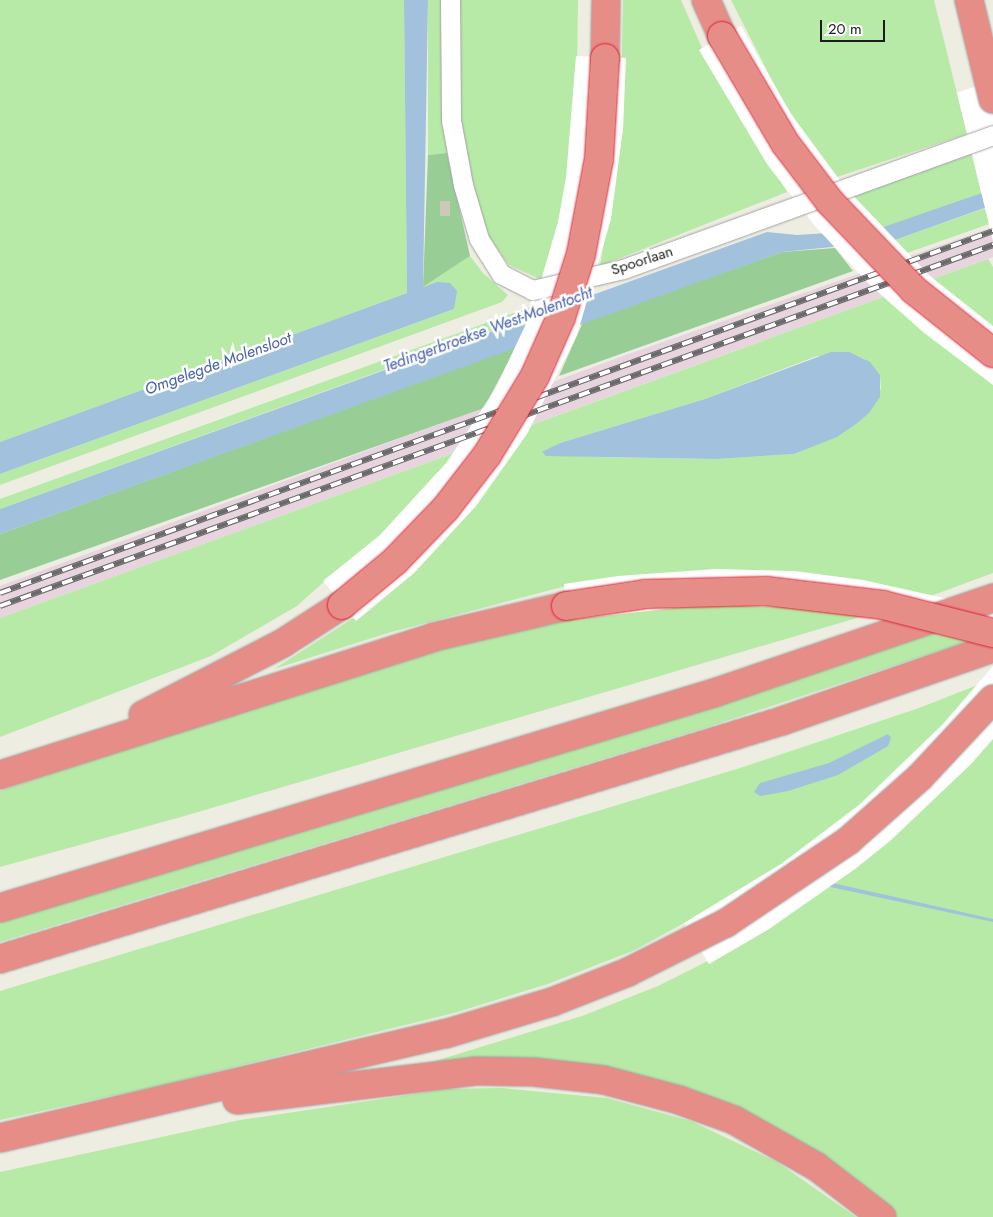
<!DOCTYPE html>
<style>
body{margin:0}
#map{position:relative;width:993px;height:1217px;overflow:hidden;background:#eeede2;font-family:Jost,sans-serif}
div>[style]{position:absolute}
.industrial>*{inset:0;background:#e7d4df}
.grass>*{inset:0;background:#b7eaa6}
.forest>*{inset:0;background:#98ce96}
.water>*{inset:0;background:#a1c1dd}
.pier>*{inset:0;background:#fff}
.building>*{inset:0;background:#cec8bb}
.roads{filter:drop-shadow(0 0 1px #a3a3a3) drop-shadow(0 0 1px #a3a3a3)}
.minor>*{height:19px;margin:-9.5px;padding:0 9.5px;transform-origin:9.5px;border-radius:9.5px;background:#fff}
.motorway>*{height:28px;margin:-14px;padding:0 14px;transform-origin:14px;border-radius:14px;background:#e78d87}
.rail>*{height:5.5px;margin-top:-2.75px;transform-origin:0;background:repeating-linear-gradient(90deg,#fff 0 11px,#6a6a6a 0 22px);box-sizing:border-box;border-block:1px solid #6a6a6a}
.bridges{filter:drop-shadow(0 0 1px #da2133) drop-shadow(0 0 1px #da2133)}
.motorway-bridge>*{height:28px;margin:-14px;padding:0 14px;transform-origin:14px;border-radius:14px;background:#e78d87}
span{translate:-50% -50%;white-space:nowrap;text-align:center;line-height:1.15;-webkit-text-stroke:5px #fff;paint-order:stroke}
.street-label{font-size:15px;color:#1c1c1c}
.water-label{font-size:16px;color:#4862ad;font-style:italic}
.scale{position:absolute;left:820px;top:20px;width:65px;height:22px;box-sizing:border-box;border:2px solid #1c1c1c;border-top:0;padding-left:6px;font-size:15px;line-height:18px;white-space:nowrap;color:#1c1c1c;-webkit-text-stroke:4px #fff;paint-order:stroke}
</style>
<div id="map">
<div class="industrial">
<i style="clip-path:polygon(993px 227px,993px 257px,0 618px,0 586px,623px 356px)"></i>
</div>
<div class="grass">
<i style="clip-path:polygon(0 0,404px 0,407px 293px,0 442px)"></i>
<i style="clip-path:polygon(428px 0,441px 0,447px 153px,428px 155px)"></i>
<i style="clip-path:polygon(457px 0,578px 0,577px 71px,566px 185px,557px 235px,542px 280px,509px 265px,489px 237px,477px 202px,468px 172px,457px 103px)"></i>
<i style="clip-path:polygon(623px 0,681px 0,706px 57px,787px 192px,600px 266px,620px 148px)"></i>
<i style="clip-path:polygon(731px 0,934px 0,967px 134px,834px 178px,782px 100px)"></i>
<i style="clip-path:polygon(972px 153px,981px 193px,891px 226px,881px 228px,849px 192px)"></i>
<i style="clip-path:polygon(986px 208px,989px 224px,904px 254px,892px 241px)"></i>
<i style="clip-path:polygon(470px 256px,483px 273px,508px 295px,502px 302px,0 485px,0 474px,454px 309px,437px 282px,423px 287px)"></i>
<i style="clip-path:polygon(evenodd,988px 259px,993px 267px,993px 573px,928px 597px,181px 817px,0 867px,0 791px,260px 702px,435px 648px,572px 618px,570px 585px,388px 633px,274px 669px,358px 615px,326px 580px,297px 606px,211px 656px,0 737px,0 618px,988px 259px,817px 356px,863px 358px,880px 375px,881px 389px,837px 436px,794px 454px,716px 459px,595px 457px,542px 453px,560px 443px,705px 399px,817px 356px)"></i>
<i style="clip-path:polygon(533px 306px,529px 317px,0 509px,0 499px)"></i>
<i style="clip-path:polygon(939px 630px,972px 640px,705px 728px,0 942px,0 918px)"></i>
<i style="clip-path:polygon(993px 679px,993px 1217px,894px 1217px,713px 1102px,422px 1065px,582px 1016px,658px 986px,708px 961px,686px 922px,635px 950px,548px 984px,454px 1013px,158px 1086px,0 1120px,0 991px,740px 768px,919px 708px)"></i>
<i style="clip-path:polygon(501px 1088px,607px 1098px,691px 1121px,777px 1162px,856px 1217px,0 1217px,0 1172px,240px 1120px,448px 1089px)"></i>
</div>
<div class="forest">
<i style="clip-path:polygon(447px 153px,470px 256px,423px 287px,428px 155px)"></i>
<i style="clip-path:polygon(835px 248px,853px 271px,559px 376px,583px 322px,782px 252px)"></i>
<i style="clip-path:polygon(516px 347px,484px 408px,0 580px,0 534px)"></i>
</div>
<div class="water">
<i style="clip-path:polygon(404px 0,428px 0,423px 287px,437px 282px,450px 283px,457px 291px,454px 309px,0 474px,0 442px,407px 293px)"></i>
<i style="clip-path:polygon(993px 189px,993px 205px,892px 241px,782px 252px,0 534px,0 509px,767px 232px,797px 235px,875px 230px)"></i>
<i style="clip-path:polygon(831px 352px,849px 352px,870px 362px,880px 375px,880px 397px,869px 413px,856px 424px,837px 437px,794px 454px,716px 459px,546px 456px,542px 452px,560px 443px,705px 399px)"></i>
<i style="clip-path:polygon(888px 734px,891px 738px,888px 746px,838px 775px,788px 791px,760px 796px,754px 792px,760px 783px,829px 763px)"></i>
<i style="clip-path:polygon(828px 882px,993px 919px,993px 922px,826px 886px)"></i>
</div>
<div class="pier">
<i style="clip-path:polygon(741px 26px,791px 114px,844px 186px,930px 276px,993px 326px,993px 385px,923px 332px,869px 284px,815px 226px,767px 164px,699px 50px)"></i>
<i style="clip-path:polygon(576px 56px,626px 58px,623px 129px,611px 219px,577px 335px,527px 434px,476px 506px,414px 573px,356px 621px,323px 581px,380px 535px,447px 462px,496px 388px,532px 311px,558px 222px,566px 178px)"></i>
<i style="clip-path:polygon(993px 80px,993px 241px,957px 93px)"></i>
<i style="clip-path:polygon(716px 569px,794px 571px,863px 580px,971px 604px,993px 611px,993px 648px,881px 619px,790px 607px,701px 605px,568px 620px,564px 584px,618px 576px)"></i>
<i style="clip-path:polygon(993px 666px,993px 739px,971px 764px,890px 841px,855px 869px,769px 929px,709px 964px,684px 923px,781px 864px,859px 805px,943px 724px)"></i>
</div>
<div class="building">
<i style="clip-path:polygon(440px 201px,450px 201px,450px 216px,440px 216px)"></i>
</div>
<div class="roads">
<div class="minor">
<i style="left:450px;top:0;width:120px;rotate:89.5deg"></i>
<i style="left:451px;top:120px;width:66px;rotate:79.5deg"></i>
<i style="left:463px;top:185px;width:56px;rotate:73.5deg"></i>
<i style="left:479px;top:239px;width:41px;rotate:57.8deg"></i>
<i style="left:501px;top:274px;width:35px;rotate:27deg"></i>
<i style="left:532px;top:290px;width:93px;rotate:-13deg"></i>
<i style="left:623px;top:269px;width:394px;rotate:-19.9deg"></i>
</div>
<div class="motorway">
<i style="left:706px;top:0;width:39px;rotate:66deg"></i>
<i style="left:969px;top:0;width:102px;rotate:76.4deg"></i>
<i style="left:605px;top:58px;width:58px;rotate:-89deg"></i>
<i style="left:143px;top:715px;width:157px;rotate:-27.2deg"></i>
<i style="left:283px;top:643px;width:70px;rotate:-32.8deg"></i>
<i style="left:0;top:775px;width:455px;rotate:-17.6deg"></i>
<i style="left:434px;top:637px;width:136px;rotate:-13.2deg"></i>
<i style="left:0;top:908px;width:746px;rotate:-16.76deg"></i>
<i style="left:714px;top:693px;width:295px;rotate:-18.8deg"></i>
<i style="left:0;top:959px;width:817px;rotate:-16.93deg"></i>
<i style="left:782px;top:721px;width:223px;rotate:-19.1deg"></i>
<i style="left:237px;top:1100px;width:240px;rotate:-6.9deg"></i>
<i style="left:475px;top:1071px;width:59px;rotate:1deg"></i>
<i style="left:534px;top:1072px;width:70px;rotate:6.5deg"></i>
<i style="left:604px;top:1080px;width:78px;rotate:14.9deg"></i>
<i style="left:679px;top:1100px;width:59px;rotate:20deg"></i>
<i style="left:734px;top:1120px;width:95px;rotate:29.5deg"></i>
<i style="left:817px;top:1167px;width:82px;rotate:37.6deg"></i>
<i style="left:0;top:1138px;width:457px;rotate:-13.2deg"></i>
<i style="left:445px;top:1034px;width:112px;rotate:-16.7deg"></i>
<i style="left:552px;top:1002px;width:82px;rotate:-21.5deg"></i>
<i style="left:628px;top:972px;width:110px;rotate:-26.6deg"></i>
<i style="left:726px;top:923px;width:147px;rotate:-33.9deg"></i>
<i style="left:848px;top:841px;width:96px;rotate:-41.6deg"></i>
<i style="left:920px;top:777px;width:107px;rotate:-46.9deg"></i>
</div>
</div>
<div class="rail">
<i style="left:0;top:593px;width:1057px;rotate:-20.03deg"></i>
<i style="left:0;top:606px;width:1057px;rotate:-19.98deg"></i>
</div>
<div class="bridges">
<div class="motorway-bridge">
<i style="left:722px;top:36px;width:124px;rotate:59.5deg"></i>
<i style="left:785px;top:143px;width:74px;rotate:52.7deg"></i>
<i style="left:830px;top:202px;width:122px;rotate:46.3deg"></i>
<i style="left:914px;top:290px;width:101px;rotate:38.6deg"></i>
<i style="left:342px;top:605px;width:69px;rotate:-39.7deg"></i>
<i style="left:395px;top:561px;width:74px;rotate:-46.1deg"></i>
<i style="left:446px;top:508px;width:67px;rotate:-52.3deg"></i>
<i style="left:487px;top:455px;width:92px;rotate:-58.7deg"></i>
<i style="left:535px;top:376px;width:64px;rotate:-66.2deg"></i>
<i style="left:561px;top:317px;width:66px;rotate:-72.4deg"></i>
<i style="left:581px;top:254px;width:97px;rotate:-79.3deg"></i>
<i style="left:599px;top:159px;width:101px;rotate:-86.6deg"></i>
<i style="left:566px;top:606px;width:80px;rotate:-8.6deg"></i>
<i style="left:645px;top:594px;width:121px;rotate:-1.4deg"></i>
<i style="left:766px;top:591px;width:118px;rotate:6.8deg"></i>
<i style="left:883px;top:605px;width:114px;rotate:14.3deg"></i>
</div>
</div>
<div class="street-label">
<span style="left:642px;top:261px;rotate:-18deg">Spoorlaan</span>
</div>
<div class="water-label">
<span style="left:488px;top:330px;rotate:-20deg">Tedingerbroekse West-Molentocht</span>
<span style="left:218px;top:364px;rotate:-20deg">Omgelegde Molensloot</span>
</div>
<div class="scale">20 m</div>
</div>
